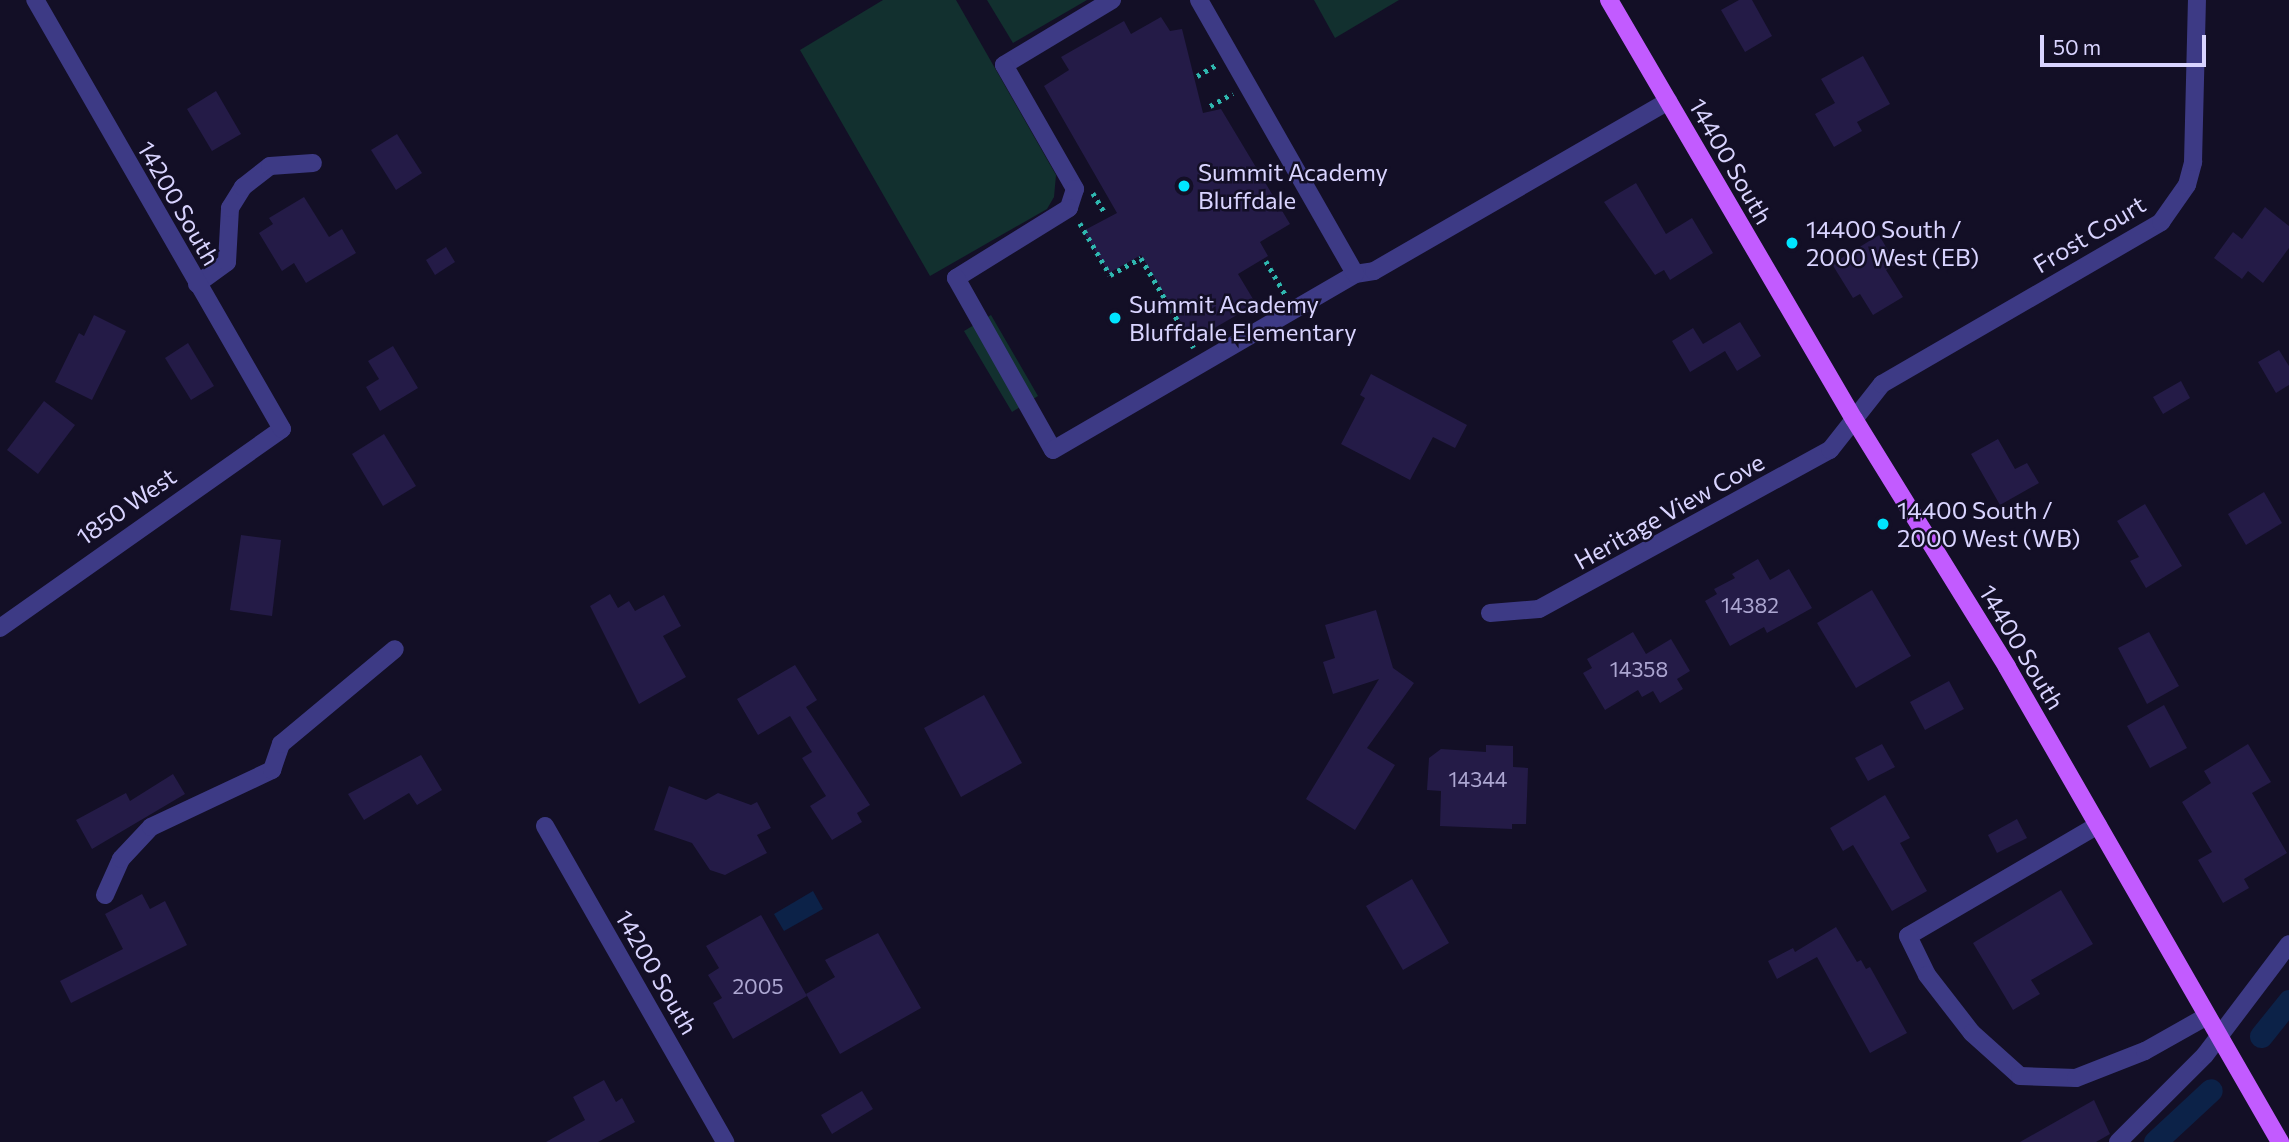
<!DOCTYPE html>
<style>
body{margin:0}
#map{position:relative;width:2289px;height:1142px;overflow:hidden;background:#130f26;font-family:Commissioner,sans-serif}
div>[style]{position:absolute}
.green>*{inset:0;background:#12302f}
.water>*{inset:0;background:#0c2248}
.canal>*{height:23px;margin:-11.5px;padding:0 11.5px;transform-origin:11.5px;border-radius:11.5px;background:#0c2248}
.building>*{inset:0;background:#241b47}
.path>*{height:4.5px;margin-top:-2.25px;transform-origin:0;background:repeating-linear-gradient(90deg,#2fb8b0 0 3.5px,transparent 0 8.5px)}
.minor>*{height:18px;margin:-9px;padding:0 9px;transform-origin:9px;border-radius:9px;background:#3d3a85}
.major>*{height:18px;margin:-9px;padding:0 9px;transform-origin:9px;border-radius:9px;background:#c25bff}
.dots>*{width:19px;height:19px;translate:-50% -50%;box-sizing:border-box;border:4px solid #130f26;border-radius:50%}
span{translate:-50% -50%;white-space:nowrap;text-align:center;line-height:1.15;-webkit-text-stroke:5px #130f26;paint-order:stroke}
.number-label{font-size:21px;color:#aca6d1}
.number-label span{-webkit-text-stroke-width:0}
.street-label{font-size:24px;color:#d9d4ff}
.poi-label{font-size:24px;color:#d9d4ff}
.left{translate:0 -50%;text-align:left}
.scale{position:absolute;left:2040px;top:35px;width:166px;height:32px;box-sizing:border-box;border:4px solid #d9d4ff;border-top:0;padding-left:9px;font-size:21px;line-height:24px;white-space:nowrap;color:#d9d4ff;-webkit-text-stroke:5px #130f26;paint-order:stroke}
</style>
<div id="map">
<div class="green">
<i style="clip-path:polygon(883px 0,956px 0,1056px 175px,1054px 197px,1047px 209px,930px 276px,800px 50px)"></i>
<i style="clip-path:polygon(987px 0,1087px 0,1013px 43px)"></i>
<i style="clip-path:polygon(1314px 0,1399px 0,1335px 38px)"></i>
<i style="clip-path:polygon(991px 315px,1038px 396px,1012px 412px,964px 331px)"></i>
</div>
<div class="water">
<i style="clip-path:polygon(813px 891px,823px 909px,784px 931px,774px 914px)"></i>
</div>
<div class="canal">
<i style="left:2261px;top:1036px;width:45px;rotate:-51.3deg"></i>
<i style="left:2155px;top:1142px;width:76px;rotate:-42.9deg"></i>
</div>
<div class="building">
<i style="clip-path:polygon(1739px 0,1752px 0,1772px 36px,1745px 52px,1721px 10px)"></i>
<i style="clip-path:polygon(1161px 17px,1170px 31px,1182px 29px,1203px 113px,1221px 109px,1290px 224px,1260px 242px,1268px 256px,1238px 274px,1256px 304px,1192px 341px,1141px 255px,1109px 273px,1083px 231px,1117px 213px,1044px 86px,1069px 70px,1061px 57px,1124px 21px,1131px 34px)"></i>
<i style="clip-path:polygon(1863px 56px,1890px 104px,1857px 122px,1862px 131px,1834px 147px,1815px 114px,1835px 103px,1821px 79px)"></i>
<i style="clip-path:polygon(216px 91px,241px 134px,212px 151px,187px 109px)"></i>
<i style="clip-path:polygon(397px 134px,422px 173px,396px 190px,371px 150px)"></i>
<i style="clip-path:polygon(1636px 183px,1666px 234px,1692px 218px,1713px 253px,1670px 280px,1664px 270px,1655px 275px,1604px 202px)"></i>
<i style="clip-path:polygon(304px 197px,329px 237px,342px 229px,356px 253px,306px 283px,294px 263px,282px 271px,259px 233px,273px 224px,269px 218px)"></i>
<i style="clip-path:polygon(2265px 207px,2289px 226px,2289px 248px,2263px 283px,2248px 271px,2242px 279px,2214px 258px,2233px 232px,2242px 239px)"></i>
<i style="clip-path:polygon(1879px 235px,1896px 264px,1886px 270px,1903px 297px,1873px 315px,1860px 294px,1853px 298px,1832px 264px)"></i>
<i style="clip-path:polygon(446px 247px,455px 262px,435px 275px,426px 260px)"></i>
<i style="clip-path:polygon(94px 315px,126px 331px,92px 400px,55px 382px,79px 333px,84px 336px)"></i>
<i style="clip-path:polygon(1740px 322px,1761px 356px,1737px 371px,1725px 351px,1690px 372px,1672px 341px,1693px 328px,1703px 344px)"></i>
<i style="clip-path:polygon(188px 343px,214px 386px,191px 400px,165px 358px)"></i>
<i style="clip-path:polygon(393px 346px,418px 388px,380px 411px,366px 387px,379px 379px,368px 361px)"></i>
<i style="clip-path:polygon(2279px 350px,2289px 366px,2289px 385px,2276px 393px,2258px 362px)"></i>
<i style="clip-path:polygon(1371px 374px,1467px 425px,1455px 448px,1433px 437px,1410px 480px,1341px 444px,1365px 398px,1360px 395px)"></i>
<i style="clip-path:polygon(2181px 381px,2190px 398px,2163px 414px,2153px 397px)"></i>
<i style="clip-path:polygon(44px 401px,75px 425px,38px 474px,7px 450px)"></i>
<i style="clip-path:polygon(384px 434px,416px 486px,383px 506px,352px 454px)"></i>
<i style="clip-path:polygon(1998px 439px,2015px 469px,2027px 463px,2039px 483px,2000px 505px,1971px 454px)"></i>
<i style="clip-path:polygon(2264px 492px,2282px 523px,2246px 545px,2228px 514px)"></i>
<i style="clip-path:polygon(2145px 504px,2182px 566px,2146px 588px,2130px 561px,2139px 557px,2117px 521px)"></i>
<i style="clip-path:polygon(241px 535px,281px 540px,272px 616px,230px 610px)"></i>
<i style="clip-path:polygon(1758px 559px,1770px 580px,1789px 569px,1812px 608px,1767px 633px,1764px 627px,1730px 646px,1705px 601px,1717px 594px,1714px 589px,1735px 578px,1732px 574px)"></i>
<i style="clip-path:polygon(1872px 590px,1911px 656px,1856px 688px,1817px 623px)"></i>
<i style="clip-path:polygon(610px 594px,618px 608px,629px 601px,635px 611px,664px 595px,681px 626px,663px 636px,686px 677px,639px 704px,590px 606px)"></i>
<i style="clip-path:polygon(1376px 610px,1393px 668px,1414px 683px,1367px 748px,1395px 765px,1355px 830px,1306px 799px,1379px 679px,1333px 694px,1323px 662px,1335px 658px,1325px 625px)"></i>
<i style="clip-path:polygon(1633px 632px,1646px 654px,1671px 639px,1690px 671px,1677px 679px,1683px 689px,1660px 703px,1653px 691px,1642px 697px,1638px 690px,1605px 710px,1583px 673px,1592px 668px,1587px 659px)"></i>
<i style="clip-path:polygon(2149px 632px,2179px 686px,2147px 704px,2118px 648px)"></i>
<i style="clip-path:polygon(795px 665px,817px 700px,806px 707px,870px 805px,857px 813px,862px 822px,832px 840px,810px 806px,826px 796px,802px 758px,812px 752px,790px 716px,758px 735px,737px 699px)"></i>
<i style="clip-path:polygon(1949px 681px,1964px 709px,1925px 730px,1910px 702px)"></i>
<i style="clip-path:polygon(984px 695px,1022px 763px,961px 797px,924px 728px)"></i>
<i style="clip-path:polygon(2164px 705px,2187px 748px,2150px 768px,2127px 726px)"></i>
<i style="clip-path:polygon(1882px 744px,1895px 767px,1868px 781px,1855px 758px)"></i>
<i style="clip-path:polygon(2248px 744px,2271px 782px,2252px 793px,2287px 853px,2244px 879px,2249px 888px,2223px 903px,2198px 860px,2212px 852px,2182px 802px,2211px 783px,2204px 771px)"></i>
<i style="clip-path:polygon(1486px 745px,1513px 746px,1513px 767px,1528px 768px,1526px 824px,1512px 824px,1512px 829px,1440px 826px,1441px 791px,1427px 790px,1429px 758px,1441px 749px,1486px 752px)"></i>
<i style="clip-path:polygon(421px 755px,442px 790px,417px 805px,409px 793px,364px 820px,348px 794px)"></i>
<i style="clip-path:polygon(173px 774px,185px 794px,92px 849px,76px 820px,126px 793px,130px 801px)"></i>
<i style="clip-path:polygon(669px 786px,706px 800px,718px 793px,751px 805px,757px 802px,771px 828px,757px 835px,767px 853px,725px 875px,710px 870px,692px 843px,654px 830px)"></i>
<i style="clip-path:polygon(1885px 795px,1910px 838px,1900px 843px,1927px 891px,1892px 911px,1853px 845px,1843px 851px,1830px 828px)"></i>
<i style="clip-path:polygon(2017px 819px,2027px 838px,1997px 853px,1988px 835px)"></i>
<i style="clip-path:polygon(1412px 879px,1449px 943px,1403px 970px,1366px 906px)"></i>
<i style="clip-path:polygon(2061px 890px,2093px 944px,2031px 980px,2040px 994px,2013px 1010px,1973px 943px)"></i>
<i style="clip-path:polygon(142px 894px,150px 909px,165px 901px,187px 945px,71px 1003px,60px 981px,123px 949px,105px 914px)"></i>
<i style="clip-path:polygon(761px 915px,807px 996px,733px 1039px,713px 1003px,722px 998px,708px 975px,719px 968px,706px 946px)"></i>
<i style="clip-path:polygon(1836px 927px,1857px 962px,1861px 960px,1866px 969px,1870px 967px,1907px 1033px,1870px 1053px,1817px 957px,1777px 979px,1768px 961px,1793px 948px,1795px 952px)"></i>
<i style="clip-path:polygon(878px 933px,921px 1008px,840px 1054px,806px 994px,835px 977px,825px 960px)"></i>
<i style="clip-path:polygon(604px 1080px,616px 1102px,622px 1098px,635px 1122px,598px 1142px,546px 1142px,585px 1120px,573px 1097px)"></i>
<i style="clip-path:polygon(862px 1091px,873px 1109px,832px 1134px,821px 1115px)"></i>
<i style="clip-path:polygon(2094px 1100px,2110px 1134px,2096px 1142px,2020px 1142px)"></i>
</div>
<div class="path">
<i style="left:1197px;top:76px;width:22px;rotate:-30deg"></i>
<i style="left:1210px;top:106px;width:26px;rotate:-29deg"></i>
<i style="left:1093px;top:193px;width:23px;rotate:59deg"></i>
<i style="left:1080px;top:223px;width:60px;rotate:60deg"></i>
<i style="left:1110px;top:275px;width:35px;rotate:-29deg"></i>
<i style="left:1141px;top:258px;width:104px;rotate:59.5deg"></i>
<i style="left:1266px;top:261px;width:39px;rotate:60deg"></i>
</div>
<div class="minor">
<i style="left:1112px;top:0;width:126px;rotate:149deg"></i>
<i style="left:1004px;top:65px;width:143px;rotate:60.2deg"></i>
<i style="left:1075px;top:189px;width:20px;rotate:108deg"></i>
<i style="left:1069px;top:208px;width:133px;rotate:148.2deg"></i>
<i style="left:956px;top:278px;width:197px;rotate:60.6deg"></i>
<i style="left:1053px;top:450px;width:350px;rotate:-30.2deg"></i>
<i style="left:1355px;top:274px;width:19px;rotate:-9deg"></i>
<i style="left:1374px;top:271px;width:340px;rotate:-30deg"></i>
<i style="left:1199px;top:0;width:315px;rotate:60.3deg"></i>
<i style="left:197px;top:284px;width:37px;rotate:-36deg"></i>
<i style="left:227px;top:262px;width:54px;rotate:-86.8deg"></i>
<i style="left:230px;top:208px;width:25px;rotate:-58deg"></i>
<i style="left:243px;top:187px;width:34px;rotate:-38deg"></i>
<i style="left:270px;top:166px;width:43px;rotate:-4deg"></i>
<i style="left:1490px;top:613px;width:49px;rotate:-4.7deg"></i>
<i style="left:1539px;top:609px;width:332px;rotate:-28.7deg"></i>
<i style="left:1830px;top:450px;width:84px;rotate:-51.8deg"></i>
<i style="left:1882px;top:384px;width:323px;rotate:-30.1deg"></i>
<i style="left:2161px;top:222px;width:45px;rotate:-54.9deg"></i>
<i style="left:2187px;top:185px;width:24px;rotate:-75deg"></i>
<i style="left:2193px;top:162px;width:162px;rotate:-88.6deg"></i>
<i style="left:0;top:628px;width:345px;rotate:-35.2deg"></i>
<i style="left:282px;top:429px;width:495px;rotate:-119.9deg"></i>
<i style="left:2098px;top:825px;width:220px;rotate:149.7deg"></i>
<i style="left:1908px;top:936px;width:43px;rotate:64deg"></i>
<i style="left:1927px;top:975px;width:73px;rotate:52.2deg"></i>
<i style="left:1972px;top:1033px;width:64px;rotate:41.9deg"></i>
<i style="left:2020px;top:1076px;width:56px;rotate:2deg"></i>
<i style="left:2076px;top:1078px;width:74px;rotate:-21.4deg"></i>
<i style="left:2145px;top:1051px;width:71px;rotate:-29.4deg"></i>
<i style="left:545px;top:826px;width:364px;rotate:60.3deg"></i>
<i style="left:105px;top:895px;width:39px;rotate:-66deg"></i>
<i style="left:121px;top:859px;width:44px;rotate:-46.8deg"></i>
<i style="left:151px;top:827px;width:134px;rotate:-25.2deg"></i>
<i style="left:272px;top:770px;width:28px;rotate:-71deg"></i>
<i style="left:281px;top:744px;width:148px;rotate:-39.8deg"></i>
<i style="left:2118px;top:1142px;width:123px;rotate:-45deg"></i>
<i style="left:2205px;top:1055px;width:139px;rotate:-52.9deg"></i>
</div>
<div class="major">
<i style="left:1609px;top:0;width:485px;rotate:59.7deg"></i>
<i style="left:1854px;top:419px;width:291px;rotate:58.3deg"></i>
<i style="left:2007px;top:667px;width:548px;rotate:60.11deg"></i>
</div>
<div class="dots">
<i style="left:1184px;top:186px;background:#00e5ff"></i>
<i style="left:1792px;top:243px;background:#00e5ff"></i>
<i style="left:1115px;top:318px;background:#00e5ff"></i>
<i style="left:1883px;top:524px;background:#00e5ff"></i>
</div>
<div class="number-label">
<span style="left:1750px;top:605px">14382</span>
<span style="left:1639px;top:669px">14358</span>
<span style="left:1478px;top:779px">14344</span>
<span style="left:758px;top:986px">2005</span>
</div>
<div class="street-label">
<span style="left:1731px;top:161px;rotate:60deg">14400 South</span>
<span style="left:179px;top:203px;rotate:60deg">14200 South</span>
<span style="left:2089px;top:234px;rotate:-31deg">Frost Court</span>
<span style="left:126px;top:506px;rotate:-35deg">1850 West</span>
<span style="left:1669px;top:511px;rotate:-29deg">Heritage View Cove</span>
<span style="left:2022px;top:647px;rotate:59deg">14400 South</span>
<span style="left:657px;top:972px;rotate:60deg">14200 South</span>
</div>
<div class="poi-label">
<span class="left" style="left:1198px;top:186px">Summit Academy<br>Bluffdale</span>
<span class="left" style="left:1806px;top:243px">14400 South /<br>2000 West (EB)</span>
<span class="left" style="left:1129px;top:318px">Summit Academy<br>Bluffdale Elementary</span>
<span class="left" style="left:1897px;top:524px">14400 South /<br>2000 West (WB)</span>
</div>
<div class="scale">50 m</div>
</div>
